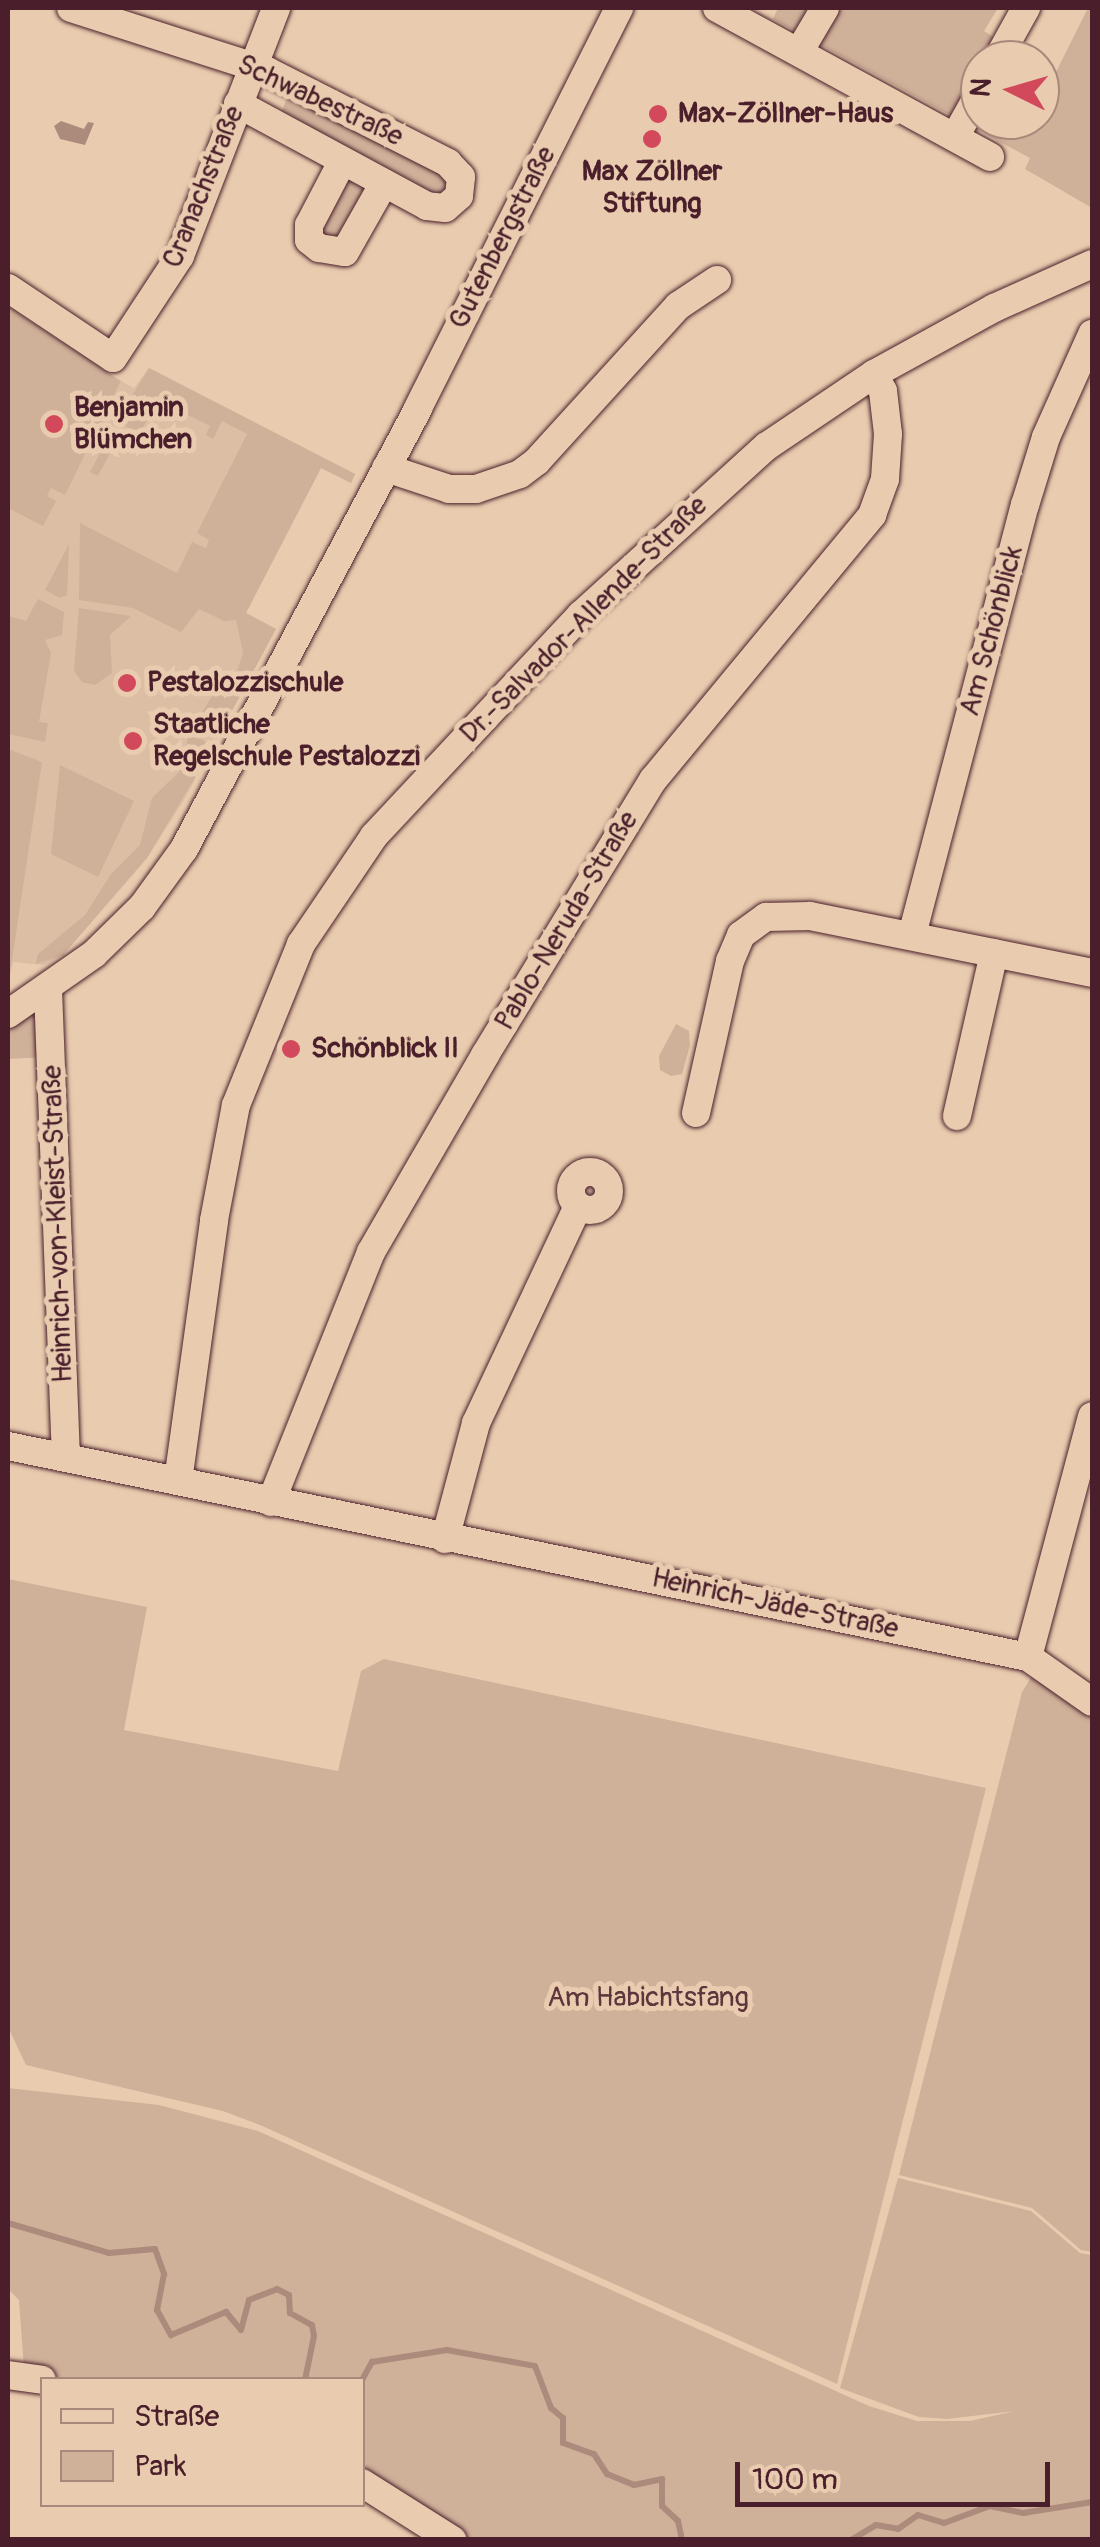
<!DOCTYPE html>
<meta charset="utf-8">
<style>
body{margin:0}
#map{position:relative;width:1100px;height:2547px;overflow:hidden;background:#e9ccaf;font-family:Pangolin,sans-serif}
div>[style]{position:absolute}
.built>*{inset:0;background:#dcbea5}
.green>*{inset:0;background:#cfb099}
.water>*{inset:0;background:#ac8a7c}
.stream>*{height:6px;margin:-3px;padding:0 3px;transform-origin:3px;border-radius:3px;background:#ac8a7c}
.roads{filter:drop-shadow(0 0 2px #4a1f2b) drop-shadow(0 0 2px #4a1f2b)}
.minor>*{height:28px;margin:-14px;padding:0 14px;transform-origin:14px;border-radius:14px;background:#e9ccaf}
.minor>.ring{margin:-14px;padding:0;box-sizing:content-box;background:none;border:28px solid #e9ccaf;border-radius:50%}
.dots>*{width:28px;height:28px;translate:-50% -50%;box-sizing:border-box;border:5px solid #e9ccaf;border-radius:50%}
span{translate:-50% -50%;white-space:nowrap;text-align:center;line-height:1.15;-webkit-text-stroke:10px #e9ccaf;paint-order:stroke}
.street-label{font-size:28px;color:#4a1f2b}
.poi-label{font-size:28px;color:#4a1f2b;font-weight:700}
.left{translate:0 -50%;text-align:left}
.park-label{font-size:28px;color:#5e353c}
.frame{position:absolute;inset:0;border:10px solid #4a1f2b;pointer-events:none}
.legend{position:absolute;left:40px;top:2377px;width:325px;height:130px;box-sizing:border-box;background:#e9ccaf;border:2px solid #a9877a;margin:0;padding:12px 18px;list-style:none;font-size:30px;color:#4a1f2b}
.legend li{display:flex;align-items:center;gap:20px;height:50px}
.legend b{width:50px;border:2px solid #a9877a}
.north{position:absolute;left:960px;top:40px;width:100px;height:100px;box-sizing:border-box;background:#e9ccaf;border:2px solid #a9877a;border-radius:50%;rotate:275deg;font-size:28px;font-weight:700;line-height:40px;text-align:center;color:#4a1f2b}
.north::after{content:'';display:block;margin:auto;width:35px;height:45px;background:#d1495b;clip-path:polygon(50% 0,100% 100%,50% 72%,0 100%)}
.scale{position:absolute;left:735px;top:2462px;width:315px;height:45px;box-sizing:border-box;border:5px solid #4a1f2b;border-top:0;padding-left:12px;font-size:30px;line-height:35px;white-space:nowrap;color:#4a1f2b;-webkit-text-stroke:8px #e9ccaf;paint-order:stroke}
</style>
<div id="map">
<div class="built">
<i style="clip-path:polygon(149px 368px,355px 474px,351px 483px,321px 468px,246px 613px,276px 629px,183px 802px,147px 858px,63px 955px,44px 965px,13px 962px,8px 986px,8px 467px,65px 494px,121px 381px,134px 388px)"></i>
</div>
<div class="green">
<i style="clip-path:polygon(778px 8px,998px 8px,984px 31px,998px 40px,988px 60px,980px 60px,980px 74px,956px 118px,773px 19px)"></i>
<i style="clip-path:polygon(1088px 8px,1092px 8px,1092px 208px,1025px 169px,1030px 158px,970px 126px,989px 120px,987px 125px,1012px 139px,1022px 120px,1040px 120px,1040px 88px,1047px 90px)"></i>
<i style="clip-path:polygon(293px 93px,452px 179px,442px 200px,280px 117px,287px 97px)"></i>
<i style="clip-path:polygon(343px 172px,374px 189px,346px 241px,320px 239px,316px 224px)"></i>
<i style="clip-path:polygon(8px 306px,121px 381px,65px 495px,51px 488px,47px 496px,56px 501px,43px 526px,8px 508px)"></i>
<i style="clip-path:polygon(149px 368px,355px 474px,351px 483px,321px 468px,246px 613px,276px 629px,218px 737px,194px 725px,213px 695px,237px 671px,243px 653px,236px 620px,224px 621px,199px 609px,181px 632px,133px 608px,79px 600px,80px 523px,177px 573px,192px 542px,206px 548px,209px 540px,197px 533px,247px 434px,222px 421px,213px 439px,206px 435px,210px 426px,158px 400px,140px 433px,116px 422px)"></i>
<i style="clip-path:polygon(112px 430px,120px 434px,98px 476px,90px 472px)"></i>
<i style="clip-path:polygon(69px 544px,67px 595px,60px 598px,45px 590px)"></i>
<i style="clip-path:polygon(38px 599px,64px 612px,62px 635px,45px 640px,51px 653px,39px 722px,48px 723px,45px 742px,8px 734px,8px 616px,26px 621px)"></i>
<i style="clip-path:polygon(79px 608px,131px 616px,110px 635px,112px 673px,95px 685px,82px 682px,74px 671px)"></i>
<i style="clip-path:polygon(189px 733px,214px 746px,147px 858px,63px 955px,36px 964px,38px 954px,85px 915px,111px 874px,140px 845px,152px 798px,179px 772px)"></i>
<i style="clip-path:polygon(8px 749px,42px 762px,8px 986px,9px 831px)"></i>
<i style="clip-path:polygon(60px 765px,134px 801px,98px 877px,51px 854px)"></i>
<i style="clip-path:polygon(32px 1014px,40px 1019px,45px 1057px,8px 1059px,8px 1029px)"></i>
<i style="clip-path:polygon(676px 1024px,689px 1031px,690px 1045px,682px 1074px,671px 1076px,660px 1070px,659px 1056px)"></i>
<i style="clip-path:polygon(8px 1579px,147px 1607px,124px 1730px,338px 1771px,361px 1671px,384px 1659px,986px 1788px,837px 2384px,260px 2125px,223px 2111px,26px 2065px,8px 2027px)"></i>
<i style="clip-path:polygon(1032px 1676px,1092px 1711px,1092px 2252px,1081px 2250px,1032px 2208px,899px 2175px,1022px 1692px)"></i>
<i style="clip-path:polygon(8px 2088px,159px 2105px,258px 2131px,869px 2406px,917px 2421px,970px 2421px,1015px 2411px,947px 2419px,919px 2417px,840px 2388px,898px 2178px,1031px 2211px,1080px 2253px,1092px 2255px,1092px 2539px,440px 2539px,363px 2490px,362px 2380px,42px 2380px,24px 2369px,19px 2300px,8px 2289px)"></i>
</div>
<div class="water">
<i style="clip-path:polygon(61px 121px,84px 129px,88px 122px,94px 123px,85px 145px,60px 139px,54px 126px)"></i>
</div>
<div class="stream">
<i style="left:8px;top:2223px;width:105px;rotate:16.5deg"></i>
<i style="left:109px;top:2253px;width:46px;rotate:-5deg"></i>
<i style="left:155px;top:2249px;width:27px;rotate:70deg"></i>
<i style="left:164px;top:2274px;width:37px;rotate:101deg"></i>
<i style="left:157px;top:2310px;width:29px;rotate:61deg"></i>
<i style="left:171px;top:2335px;width:60px;rotate:-22.7deg"></i>
<i style="left:226px;top:2312px;width:23px;rotate:50deg"></i>
<i style="left:241px;top:2330px;width:31px;rotate:-75deg"></i>
<i style="left:249px;top:2300px;width:30px;rotate:-21deg"></i>
<i style="left:277px;top:2289px;width:13px;rotate:27deg"></i>
<i style="left:289px;top:2295px;width:18px;rotate:87deg"></i>
<i style="left:290px;top:2313px;width:25px;rotate:29deg"></i>
<i style="left:312px;top:2325px;width:11px;rotate:80deg"></i>
<i style="left:314px;top:2336px;width:45px;rotate:101.6deg"></i>
<i style="left:362px;top:2380px;width:21px;rotate:-61deg"></i>
<i style="left:372px;top:2362px;width:76px;rotate:-9.1deg"></i>
<i style="left:447px;top:2350px;width:89px;rotate:10.3deg"></i>
<i style="left:535px;top:2366px;width:45px;rotate:69.1deg"></i>
<i style="left:551px;top:2408px;width:16px;rotate:40deg"></i>
<i style="left:563px;top:2418px;width:25px;rotate:90deg"></i>
<i style="left:563px;top:2443px;width:33px;rotate:20deg"></i>
<i style="left:594px;top:2454px;width:24px;rotate:57deg"></i>
<i style="left:607px;top:2474px;width:29px;rotate:22deg"></i>
<i style="left:634px;top:2485px;width:29px;rotate:-12deg"></i>
<i style="left:662px;top:2479px;width:27px;rotate:90deg"></i>
<i style="left:662px;top:2506px;width:22px;rotate:43deg"></i>
<i style="left:678px;top:2521px;width:19px;rotate:78deg"></i>
<i style="left:793px;top:2540px;width:24px"></i>
<i style="left:851px;top:2540px;width:29px;rotate:-31deg"></i>
<i style="left:876px;top:2525px;width:22px;rotate:10deg"></i>
<i style="left:898px;top:2529px;width:24px;rotate:-35deg"></i>
<i style="left:918px;top:2515px;width:27px;rotate:17deg"></i>
<i style="left:944px;top:2523px;width:49px;rotate:-20.3deg"></i>
<i style="left:990px;top:2506px;width:34px;rotate:12deg"></i>
<i style="left:1023px;top:2513px;width:70px;rotate:-9.1deg"></i>
</div>
<div class="roads">
<div class="minor">
<i style="left:71px;top:8px;width:206px;rotate:17.8deg"></i>
<i style="left:267px;top:71px;width:203px;rotate:26.9deg"></i>
<i style="left:448px;top:163px;width:19px;rotate:47deg"></i>
<i style="left:461px;top:177px;width:19px;rotate:96deg"></i>
<i style="left:459px;top:196px;width:18px;rotate:139deg"></i>
<i style="left:445px;top:208px;width:18px;rotate:-174deg"></i>
<i style="left:427px;top:206px;width:215px;rotate:-151.6deg"></i>
<i style="left:717px;top:8px;width:311px;rotate:28.6deg"></i>
<i style="left:799px;top:52px;width:51px;rotate:-59.4deg"></i>
<i style="left:997px;top:60px;width:60px;rotate:-60.9deg"></i>
<i style="left:955px;top:137px;width:51px;rotate:-60.9deg"></i>
<i style="left:342px;top:162px;width:71px;rotate:117.6deg"></i>
<i style="left:309px;top:225px;width:15px;rotate:90deg"></i>
<i style="left:309px;top:240px;width:13px;rotate:39deg"></i>
<i style="left:319px;top:248px;width:26px;rotate:9deg"></i>
<i style="left:345px;top:252px;width:79px;rotate:-60.5deg"></i>
<i style="left:8px;top:288px;width:126px;rotate:33.7deg"></i>
<i style="left:113px;top:358px;width:122px;rotate:-56.7deg"></i>
<i style="left:180px;top:256px;width:266px;rotate:-68.8deg"></i>
<i style="left:386px;top:468px;width:66px;rotate:18.4deg"></i>
<i style="left:449px;top:489px;width:27px"></i>
<i style="left:476px;top:489px;width:46px;rotate:-18.8deg"></i>
<i style="left:520px;top:474px;width:21px;rotate:-37deg"></i>
<i style="left:537px;top:461px;width:210px;rotate:-47.7deg"></i>
<i style="left:678px;top:306px;width:47px;rotate:-33.7deg"></i>
<i style="left:912px;top:935px;width:445px;rotate:-75.3deg"></i>
<i style="left:1025px;top:505px;width:71px;rotate:-72.8deg"></i>
<i style="left:1046px;top:437px;width:113px;rotate:-65.9deg"></i>
<i style="left:48px;top:990px;width:468px;rotate:87.8deg"></i>
<i style="left:8px;top:1014px;width:105px;rotate:-34.9deg"></i>
<i style="left:94px;top:954px;width:67px;rotate:-44.4deg"></i>
<i style="left:142px;top:907px;width:72px;rotate:-54.1deg"></i>
<i style="left:184px;top:849px;width:499px;rotate:-62deg"></i>
<i style="left:418px;top:408px;width:448px;rotate:-63.3deg"></i>
<i style="left:696px;top:1113px;width:156px;rotate:-77.4deg"></i>
<i style="left:730px;top:961px;width:28px;rotate:-67deg"></i>
<i style="left:741px;top:935px;width:31px;rotate:-36deg"></i>
<i style="left:766px;top:917px;width:44px;rotate:-1.3deg"></i>
<i style="left:810px;top:916px;width:288px;rotate:11.4deg"></i>
<i style="left:957px;top:1116px;width:167px;rotate:-77.2deg"></i>
<i class="ring" style="left:571px;top:1172px;width:10px;height:10px"></i>
<i style="left:8px;top:1446px;width:1042px;rotate:11.69deg"></i>
<i style="left:1028px;top:1657px;width:78px;rotate:35.1deg"></i>
<i style="left:178px;top:1481px;width:263px;rotate:-82.1deg"></i>
<i style="left:214px;top:1220px;width:117px;rotate:-79.2deg"></i>
<i style="left:236px;top:1105px;width:174px;rotate:-68deg"></i>
<i style="left:301px;top:944px;width:130px;rotate:-55.9deg"></i>
<i style="left:374px;top:836px;width:303px;rotate:-46.9deg"></i>
<i style="left:581px;top:615px;width:251px;rotate:-42.3deg"></i>
<i style="left:767px;top:446px;width:129px;rotate:-33.9deg"></i>
<i style="left:874px;top:374px;width:137px;rotate:-28.8deg"></i>
<i style="left:994px;top:308px;width:107px;rotate:-24.2deg"></i>
<i style="left:271px;top:1502px;width:269px;rotate:-68.2deg"></i>
<i style="left:371px;top:1252px;width:228px;rotate:-59.9deg"></i>
<i style="left:485px;top:1055px;width:322px;rotate:-58.6deg"></i>
<i style="left:653px;top:780px;width:344px;rotate:-50.4deg"></i>
<i style="left:872px;top:515px;width:38px;rotate:-70deg"></i>
<i style="left:885px;top:479px;width:45px;rotate:-86.2deg"></i>
<i style="left:888px;top:434px;width:43px;rotate:-96.6deg"></i>
<i style="left:883px;top:391px;width:19px;rotate:-118deg"></i>
<i style="left:445px;top:1539px;width:120px;rotate:-75deg"></i>
<i style="left:476px;top:1423px;width:238px;rotate:-64.8deg"></i>
<i style="left:1028px;top:1657px;width:249px;rotate:-75.1deg"></i>
<i style="left:8px;top:2375px;width:34px;rotate:8deg"></i>
<i style="left:362px;top:2483px;width:107px;rotate:32.3deg"></i>
</div>
</div>
<div class="dots">
<i style="left:658px;top:114px;background:#d1495b"></i>
<i style="left:652px;top:139px;background:#d1495b"></i>
<i style="left:54px;top:424px;background:#d1495b"></i>
<i style="left:127px;top:683px;background:#d1495b"></i>
<i style="left:133px;top:741px;background:#d1495b"></i>
<i style="left:291px;top:1049px;background:#d1495b"></i>
</div>
<div class="street-label">
<span style="left:320px;top:101px;rotate:25deg">Schwabestraße</span>
<span style="left:204px;top:187px;rotate:-68deg">Cranachstraße</span>
<span style="left:503px;top:238px;rotate:-63deg">Gutenbergstraße</span>
<span style="left:584px;top:620px;rotate:-45deg">Dr.-Salvador-Allende-Straße</span>
<span style="left:992px;top:631px;rotate:-75deg">Am Schönblick</span>
<span style="left:567px;top:921px;rotate:-59deg">Pablo-Neruda-Straße</span>
<span style="left:58px;top:1224px;rotate:-92deg">Heinrich-von-Kleist-Straße</span>
<span style="left:775px;top:1604px;rotate:12deg">Heinrich-Jäde-Straße</span>
</div>
<div class="poi-label">
<span class="left" style="left:678px;top:114px">Max-Zöllner-Haus</span>
<span style="left:652px;top:188px">Max Zöllner<br>Stiftung</span>
<span class="left" style="left:74px;top:424px">Benjamin<br>Blümchen</span>
<span class="left" style="left:147px;top:683px">Pestalozzischule</span>
<span class="left" style="left:153px;top:741px">Staatliche<br>Regelschule Pestalozzi</span>
<span class="left" style="left:311px;top:1049px">Schönblick II</span>
</div>
<div class="park-label">
<span style="left:648px;top:1998px">Am Habichtsfang</span>
</div>
<div class="frame"></div>
<ul class="legend">
<li><b style="height:12px;background:#e9ccaf"></b>Straße</li>
<li><b style="height:28px;background:#cfb099"></b>Park</li>
</ul>
<div class="north">N</div>
<div class="scale">100 m</div>
</div>
